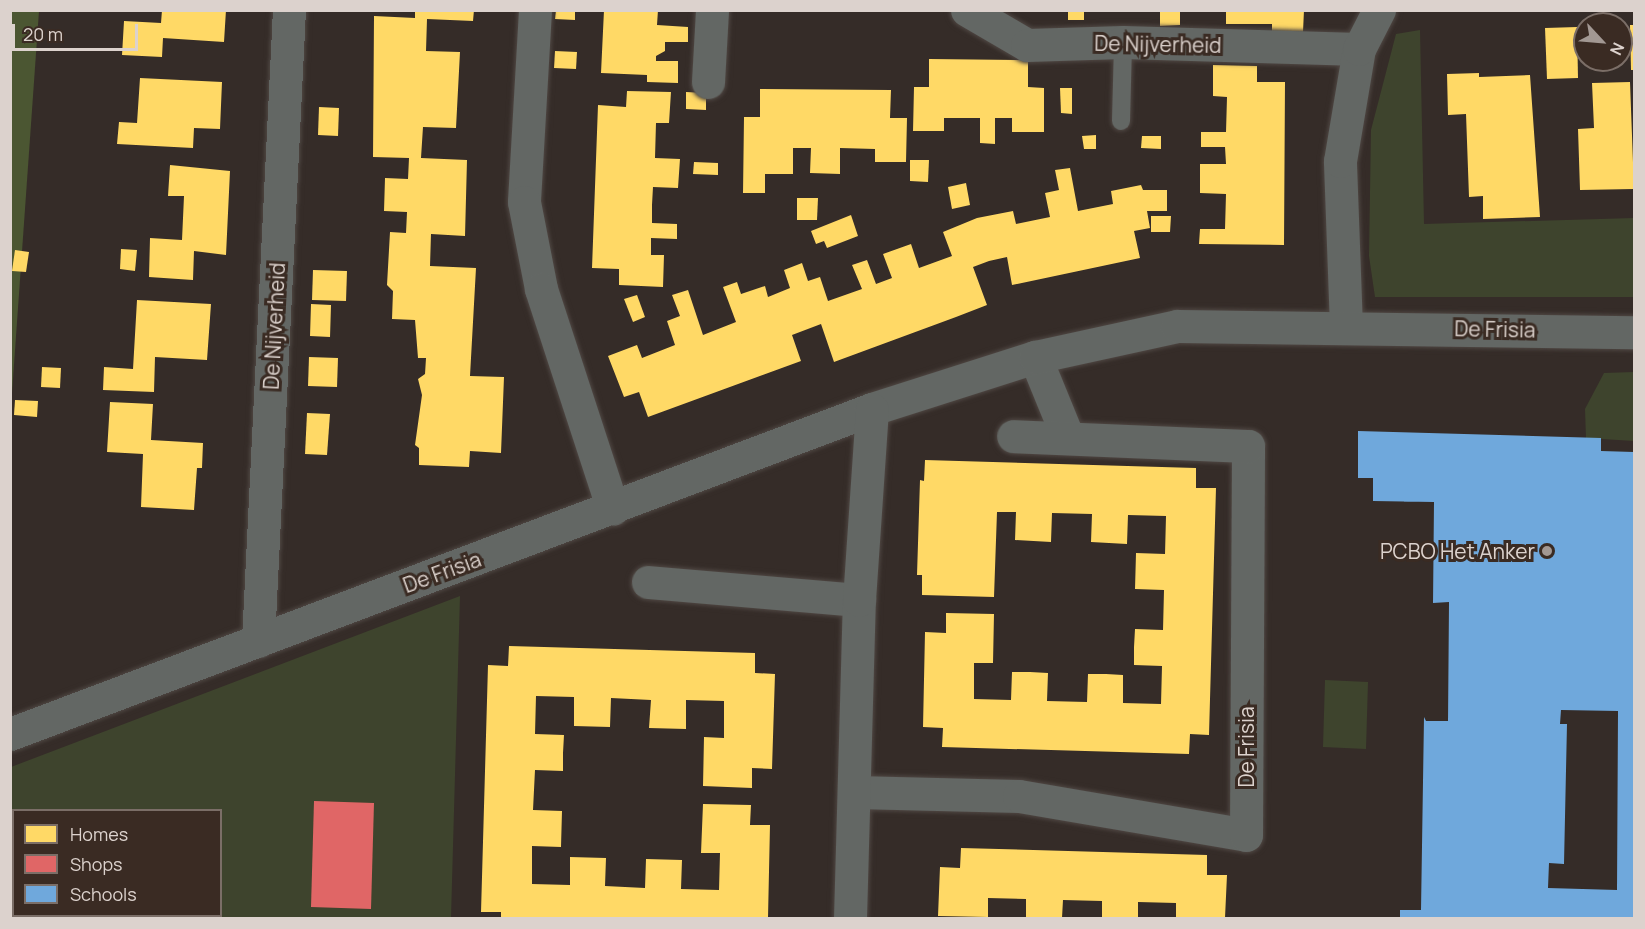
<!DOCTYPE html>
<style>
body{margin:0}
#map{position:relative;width:1645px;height:929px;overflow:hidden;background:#352c28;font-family:Manrope,sans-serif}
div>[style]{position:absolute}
.green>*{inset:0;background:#3e442d}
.forest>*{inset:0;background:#4b5632}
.homes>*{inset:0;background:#ffd966}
.shops>*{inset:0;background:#e06666}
.schools>*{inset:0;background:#6fa8dc}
.roads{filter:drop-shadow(0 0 2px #4f4743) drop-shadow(0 0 2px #4f4743)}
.service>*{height:18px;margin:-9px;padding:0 9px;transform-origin:9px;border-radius:9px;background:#636764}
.minor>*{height:33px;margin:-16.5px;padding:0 16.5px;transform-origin:16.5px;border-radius:16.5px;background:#636764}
.dots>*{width:16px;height:16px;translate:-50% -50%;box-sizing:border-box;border:3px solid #3a2b23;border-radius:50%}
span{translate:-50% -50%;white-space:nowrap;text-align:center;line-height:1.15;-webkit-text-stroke:6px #3a2b23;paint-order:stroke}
.street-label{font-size:21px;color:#dcd2cd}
.poi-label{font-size:21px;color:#dcd2cd}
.right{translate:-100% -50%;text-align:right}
.frame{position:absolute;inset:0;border:12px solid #dcd2cd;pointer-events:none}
.legend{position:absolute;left:12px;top:809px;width:210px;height:108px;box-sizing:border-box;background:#3a2b23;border:2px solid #7b6e67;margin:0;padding:8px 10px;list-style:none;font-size:18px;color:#dcd2cd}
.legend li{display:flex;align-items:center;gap:12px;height:30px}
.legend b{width:30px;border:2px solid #7b6e67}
.north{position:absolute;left:1573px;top:12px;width:60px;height:60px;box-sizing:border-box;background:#3a2b23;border:2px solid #7b6e67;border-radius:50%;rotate:116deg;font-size:16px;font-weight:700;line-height:24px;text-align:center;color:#dcd2cd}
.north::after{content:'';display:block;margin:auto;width:21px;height:27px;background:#a29893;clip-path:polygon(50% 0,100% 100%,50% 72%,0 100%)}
.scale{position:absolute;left:12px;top:24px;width:126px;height:27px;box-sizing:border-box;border:3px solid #dcd2cd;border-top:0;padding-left:8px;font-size:18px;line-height:21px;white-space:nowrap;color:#dcd2cd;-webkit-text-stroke:4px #3a2b23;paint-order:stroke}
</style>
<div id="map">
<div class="green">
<i style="clip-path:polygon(1420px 30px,1424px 224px,1634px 218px,1634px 297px,1375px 297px,1369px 256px,1371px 130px,1396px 34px)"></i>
<i style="clip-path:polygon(1634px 372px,1634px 441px,1586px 438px,1585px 409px,1604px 373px)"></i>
<i style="clip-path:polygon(evenodd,460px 596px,451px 918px,11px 918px,11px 767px,460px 596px,14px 810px,220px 810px,220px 916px,14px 916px,14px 810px)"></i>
<i style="clip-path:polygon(1325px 680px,1368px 682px,1366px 749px,1323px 747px)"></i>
</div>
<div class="forest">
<i style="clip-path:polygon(11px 11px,39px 11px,11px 407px)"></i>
</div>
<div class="homes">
<i style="clip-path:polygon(162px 10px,226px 10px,224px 42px,163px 38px,162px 57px,122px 55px,124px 21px,161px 23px)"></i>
<i style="clip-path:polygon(415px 10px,474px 10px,473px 21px,427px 19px,426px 51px,460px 52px,456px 128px,423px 127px,421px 158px,467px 160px,465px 236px,431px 234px,430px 266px,476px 268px,470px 376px,504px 377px,501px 453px,470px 451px,469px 467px,419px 465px,419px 448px,415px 445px,422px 395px,418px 379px,425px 374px,426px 358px,418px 358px,415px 320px,392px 319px,393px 291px,387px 285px,390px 232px,406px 233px,407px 212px,384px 211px,385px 178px,408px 179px,409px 158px,373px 157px,374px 16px,415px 18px)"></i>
<i style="clip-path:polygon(556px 10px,575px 10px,575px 20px,555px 19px)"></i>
<i style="clip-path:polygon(604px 10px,658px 10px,657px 25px,688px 27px,688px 42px,665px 42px,665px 51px,656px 56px,656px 61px,678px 61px,678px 83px,647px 82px,647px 75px,601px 73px)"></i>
<i style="clip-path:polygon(1068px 10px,1084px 10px,1084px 20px,1068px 20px)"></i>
<i style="clip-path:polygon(1160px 10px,1180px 10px,1180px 25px,1160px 26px)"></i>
<i style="clip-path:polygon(1226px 10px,1304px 10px,1303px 32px,1272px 31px,1272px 24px,1226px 24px)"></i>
<i style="clip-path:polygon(1630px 25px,1634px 25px,1634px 70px,1631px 70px)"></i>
<i style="clip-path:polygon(1577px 27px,1578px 78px,1547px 79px,1545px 28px)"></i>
<i style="clip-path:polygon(555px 51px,577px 52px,576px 69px,554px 68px)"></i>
<i style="clip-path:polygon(929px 59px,1028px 60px,1028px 87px,1044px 88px,1044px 132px,1012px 132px,1012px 118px,995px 118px,995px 144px,980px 143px,980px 118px,944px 118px,944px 131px,913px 131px,914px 87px,929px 87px)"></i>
<i style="clip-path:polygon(1213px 65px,1257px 66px,1257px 82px,1285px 82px,1284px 245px,1199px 244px,1200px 229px,1225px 229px,1226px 194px,1200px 193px,1200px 164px,1226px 164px,1225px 147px,1201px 147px,1201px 132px,1226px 132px,1227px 97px,1213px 96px)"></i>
<i style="clip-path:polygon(1479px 73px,1479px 77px,1530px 75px,1540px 217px,1483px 219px,1483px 196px,1469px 197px,1466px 114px,1448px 115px,1447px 74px)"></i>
<i style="clip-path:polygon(140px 78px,222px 82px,220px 129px,194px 128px,193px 148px,117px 144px,119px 122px,137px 123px)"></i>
<i style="clip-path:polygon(1630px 82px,1634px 189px,1580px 190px,1578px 129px,1594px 128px,1592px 83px)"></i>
<i style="clip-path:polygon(1060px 88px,1072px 88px,1072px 114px,1061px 113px)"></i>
<i style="clip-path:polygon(760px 89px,891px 90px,890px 118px,907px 118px,906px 162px,875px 162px,875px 149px,840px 148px,840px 174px,810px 173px,811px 148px,793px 148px,793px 174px,765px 174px,765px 193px,743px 193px,744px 117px,760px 117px)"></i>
<i style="clip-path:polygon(627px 91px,671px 92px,669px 123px,656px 123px,655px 158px,680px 159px,678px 188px,653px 187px,652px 205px,652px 223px,677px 224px,677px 239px,651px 238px,651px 255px,664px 255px,663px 287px,619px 285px,619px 269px,592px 268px,598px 105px,626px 107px)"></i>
<i style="clip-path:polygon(686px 92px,706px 93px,706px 110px,686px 109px)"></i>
<i style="clip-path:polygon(319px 107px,339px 108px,338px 136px,318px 135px)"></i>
<i style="clip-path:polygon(1096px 135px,1096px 149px,1084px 149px,1082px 136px)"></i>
<i style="clip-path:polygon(1142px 136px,1161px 136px,1161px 149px,1141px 148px)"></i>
<i style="clip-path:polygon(910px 160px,929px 160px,928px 182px,910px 181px)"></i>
<i style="clip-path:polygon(694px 162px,718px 163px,718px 175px,693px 174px)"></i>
<i style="clip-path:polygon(170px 165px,230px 171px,226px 255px,194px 251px,193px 280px,149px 277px,150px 238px,182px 240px,184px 196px,168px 196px)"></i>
<i style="clip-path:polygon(1070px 168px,1078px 211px,1113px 204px,1111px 191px,1141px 185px,1143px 190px,1167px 190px,1167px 211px,1147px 211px,1150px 228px,1134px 231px,1140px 258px,1012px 285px,1007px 257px,989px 261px,973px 267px,987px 305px,956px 317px,834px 362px,821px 324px,792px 335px,801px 361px,648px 417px,639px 392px,624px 397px,608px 356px,637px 345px,642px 358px,675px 345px,667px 321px,680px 316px,672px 295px,688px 290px,703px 335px,736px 322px,723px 287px,737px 282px,741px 294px,765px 286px,768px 297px,790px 288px,784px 270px,802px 263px,808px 281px,820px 277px,828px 301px,862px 289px,852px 265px,867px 260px,876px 284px,892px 278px,883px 254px,911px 244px,919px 268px,952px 256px,943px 232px,977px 218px,1013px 211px,1016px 224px,1050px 217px,1045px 193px,1059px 190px,1055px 170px)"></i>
<i style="clip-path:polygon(966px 183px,970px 205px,952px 209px,948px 187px)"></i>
<i style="clip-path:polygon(797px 198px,818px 198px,817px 220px,797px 220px)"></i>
<i style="clip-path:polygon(851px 215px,858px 236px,827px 248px,824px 241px,816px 244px,811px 231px)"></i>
<i style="clip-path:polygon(1151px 216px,1171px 216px,1170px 232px,1151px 232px)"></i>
<i style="clip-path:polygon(121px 249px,137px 250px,135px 271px,120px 269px)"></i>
<i style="clip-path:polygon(15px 250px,29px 252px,26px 272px,12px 271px)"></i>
<i style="clip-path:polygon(313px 270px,347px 271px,346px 301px,312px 300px)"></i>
<i style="clip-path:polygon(637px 295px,645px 317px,633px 322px,624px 299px)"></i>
<i style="clip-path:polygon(137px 300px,211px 304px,207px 360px,155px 357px,154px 392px,103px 390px,104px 367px,133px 369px)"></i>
<i style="clip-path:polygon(311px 304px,331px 305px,330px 337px,310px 336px)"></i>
<i style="clip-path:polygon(309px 357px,338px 358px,337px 387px,308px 386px)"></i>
<i style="clip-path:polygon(42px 367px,61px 368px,60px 388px,41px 387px)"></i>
<i style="clip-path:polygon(15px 400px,38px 401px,37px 417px,14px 415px)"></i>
<i style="clip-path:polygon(110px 402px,153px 404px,151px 440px,203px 443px,202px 468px,197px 468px,194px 510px,141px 507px,143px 454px,107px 452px)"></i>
<i style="clip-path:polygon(307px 413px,330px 414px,327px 455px,305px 454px)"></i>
<i style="clip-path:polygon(925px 460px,1196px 468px,1196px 488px,1216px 488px,1209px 735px,1190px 734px,1189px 754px,942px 747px,943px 728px,923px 727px,925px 632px,946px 633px,946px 613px,994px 614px,993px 663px,974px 663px,974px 699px,1011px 700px,1012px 672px,1030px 672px,1048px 673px,1047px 701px,1087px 702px,1088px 674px,1106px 674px,1123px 675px,1123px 703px,1161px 704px,1162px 666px,1134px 665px,1134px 647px,1135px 629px,1163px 630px,1164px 590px,1135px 589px,1136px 553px,1165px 554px,1166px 516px,1128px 515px,1127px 544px,1091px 542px,1092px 514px,1052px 513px,1051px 542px,1015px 540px,1016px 512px,997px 512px,994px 597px,922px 595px,922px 575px,917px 575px,920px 480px,924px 481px)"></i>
<i style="clip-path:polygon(509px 646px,755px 653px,755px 673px,775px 674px,772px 769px,752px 768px,752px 788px,703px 786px,704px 737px,724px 738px,724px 701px,686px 700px,686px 729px,649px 728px,651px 700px,611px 698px,610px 727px,574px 726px,574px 697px,536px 696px,535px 734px,564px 735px,563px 753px,563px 771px,535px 770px,533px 810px,562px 811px,561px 847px,532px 846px,532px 884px,570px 885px,570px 857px,606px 858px,605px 886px,645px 888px,646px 859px,682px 860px,681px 889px,719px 890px,720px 853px,701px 853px,703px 804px,751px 805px,750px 825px,770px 825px,768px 918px,501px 918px,501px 912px,481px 912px,488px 665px,508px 666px)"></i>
<i style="clip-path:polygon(961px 848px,1207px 855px,1207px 875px,1227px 875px,1225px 918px,1176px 918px,1176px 903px,1138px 902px,1138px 918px,1102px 918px,1102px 901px,1063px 900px,1062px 918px,1026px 918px,1026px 899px,988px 898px,988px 917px,938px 916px,940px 867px,960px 868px)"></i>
</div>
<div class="shops">
<i style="clip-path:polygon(314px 801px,374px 803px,371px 909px,311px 907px)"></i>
</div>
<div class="schools">
<i style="clip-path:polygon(evenodd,1358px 431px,1601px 438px,1601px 451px,1634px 452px,1634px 918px,1400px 918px,1400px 910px,1421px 910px,1424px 717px,1426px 721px,1448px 721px,1449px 602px,1433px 603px,1434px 502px,1373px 501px,1373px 478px,1358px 478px,1358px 431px,1561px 710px,1618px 711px,1617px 890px,1548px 888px,1549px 863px,1564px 864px,1567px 724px,1560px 724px,1561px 710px)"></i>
</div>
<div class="roads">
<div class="service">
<i style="left:1121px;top:121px;width:79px;rotate:-88.5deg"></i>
</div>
<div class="minor">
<i style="left:535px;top:10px;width:192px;rotate:93.3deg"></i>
<i style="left:524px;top:202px;width:89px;rotate:78.9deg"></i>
<i style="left:541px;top:289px;width:231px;rotate:71.9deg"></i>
<i style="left:967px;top:10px;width:69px;rotate:30.3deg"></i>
<i style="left:1027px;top:45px;width:96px;rotate:-1.8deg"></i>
<i style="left:1123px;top:42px;width:236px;rotate:1.7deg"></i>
<i style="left:708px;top:82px;width:72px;rotate:-86.8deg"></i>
<i style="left:1346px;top:327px;width:166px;rotate:-92.1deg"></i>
<i style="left:1340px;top:161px;width:114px;rotate:-80.4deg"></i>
<i style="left:1359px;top:49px;width:44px;rotate:-62.9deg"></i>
<i style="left:1035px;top:357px;width:87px;rotate:67.8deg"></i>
<i style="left:648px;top:582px;width:212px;rotate:4.9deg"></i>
<i style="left:258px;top:641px;width:632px;rotate:-87.19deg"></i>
<i style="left:10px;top:734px;width:921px;rotate:-20.66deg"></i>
<i style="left:872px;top:409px;width:171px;rotate:-17.7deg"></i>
<i style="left:1035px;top:357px;width:145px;rotate:-12.3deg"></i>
<i style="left:1177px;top:326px;width:457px;rotate:0.8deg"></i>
<i style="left:855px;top:792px;width:164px;rotate:1.4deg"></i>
<i style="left:1019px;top:796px;width:230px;rotate:9.7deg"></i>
<i style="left:1246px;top:835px;width:389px;rotate:-89.7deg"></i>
<i style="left:1248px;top:446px;width:235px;rotate:-177.6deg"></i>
<i style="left:850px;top:918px;width:318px;rotate:-88.4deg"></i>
<i style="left:859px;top:600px;width:191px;rotate:-86.1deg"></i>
</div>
</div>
<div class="dots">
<i style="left:1547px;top:551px;background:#a29893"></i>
</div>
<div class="street-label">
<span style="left:1158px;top:44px;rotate:1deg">De Nijverheid</span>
<span style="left:274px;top:326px;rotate:-87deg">De Nijverheid</span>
<span style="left:1495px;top:329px;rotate:1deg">De Frisia</span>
<span style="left:442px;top:572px;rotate:-20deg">De Frisia</span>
<span style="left:1246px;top:747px;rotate:-90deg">De Frisia</span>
</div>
<div class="poi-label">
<span class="right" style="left:1535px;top:551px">PCBO Het Anker</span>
</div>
<div class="frame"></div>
<ul class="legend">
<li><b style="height:16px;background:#ffd966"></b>Homes</li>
<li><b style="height:16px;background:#e06666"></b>Shops</li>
<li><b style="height:16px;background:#6fa8dc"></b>Schools</li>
</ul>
<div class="north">N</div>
<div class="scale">20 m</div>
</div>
